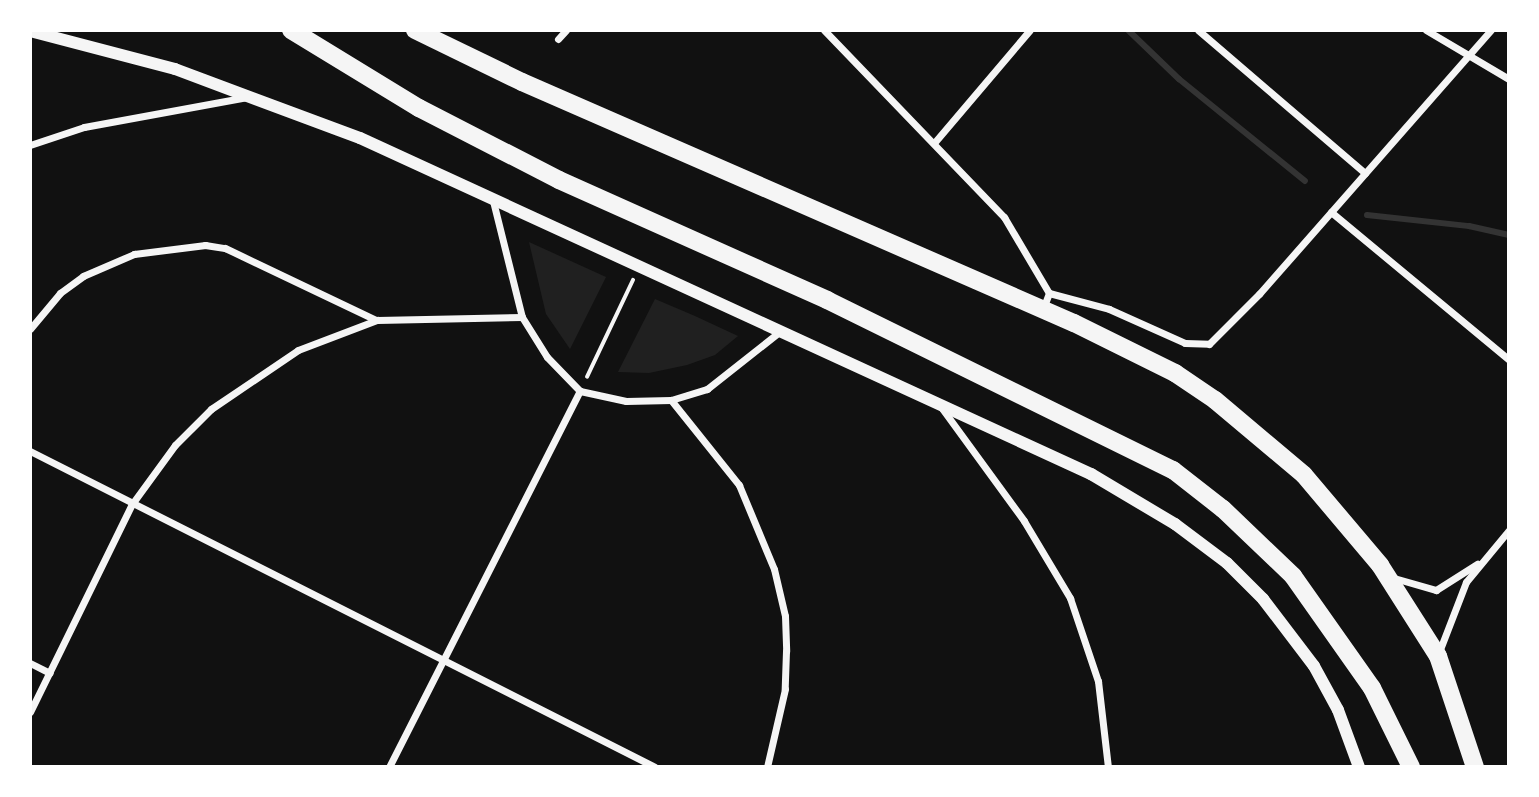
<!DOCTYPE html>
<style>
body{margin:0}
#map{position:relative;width:1539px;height:797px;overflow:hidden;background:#111;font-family:Arial,sans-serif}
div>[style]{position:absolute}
.green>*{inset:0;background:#202020}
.stream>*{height:6px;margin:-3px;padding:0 3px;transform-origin:3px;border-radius:3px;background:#333}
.path>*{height:3.5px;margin:-1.75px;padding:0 1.75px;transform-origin:1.75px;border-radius:1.75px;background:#f5f5f5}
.minor>*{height:7px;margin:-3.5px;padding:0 3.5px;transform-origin:3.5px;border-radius:3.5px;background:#f5f5f5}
.tertiary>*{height:12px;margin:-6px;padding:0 6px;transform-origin:6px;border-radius:6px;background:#f5f5f5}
.primary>*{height:18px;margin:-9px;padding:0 9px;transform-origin:9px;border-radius:9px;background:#f5f5f5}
span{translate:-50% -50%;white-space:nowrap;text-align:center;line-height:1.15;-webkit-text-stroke:6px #fff;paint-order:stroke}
.frame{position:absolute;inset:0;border:32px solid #fff;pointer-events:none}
</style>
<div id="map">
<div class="green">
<i style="clip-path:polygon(529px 242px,606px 277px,570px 349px,546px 314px)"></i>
<i style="clip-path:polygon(655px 299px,695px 316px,738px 336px,715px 355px,687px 365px,649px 373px,618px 372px)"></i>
</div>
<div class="stream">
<i style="left:1128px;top:30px;width:71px;rotate:43.9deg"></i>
<i style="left:1179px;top:79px;width:162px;rotate:39deg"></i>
<i style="left:1367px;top:215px;width:103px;rotate:6.2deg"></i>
<i style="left:1469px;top:226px;width:41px;rotate:12.7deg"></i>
</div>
<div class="path">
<i style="left:587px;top:377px;width:107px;rotate:-64.6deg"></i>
</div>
<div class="minor">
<i style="left:824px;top:30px;width:260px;rotate:46.1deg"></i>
<i style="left:1004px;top:217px;width:88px;rotate:59.4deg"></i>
<i style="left:1049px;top:293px;width:17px;rotate:111deg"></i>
<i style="left:1198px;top:30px;width:220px;rotate:40.6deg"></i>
<i style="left:1426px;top:30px;width:96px;rotate:30.6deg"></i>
<i style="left:558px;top:39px;width:12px;rotate:-48deg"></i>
<i style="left:934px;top:143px;width:148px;rotate:-49.7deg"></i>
<i style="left:30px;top:145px;width:57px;rotate:-18.4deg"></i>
<i style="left:84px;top:127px;width:166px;rotate:-10.4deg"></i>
<i style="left:493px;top:201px;width:120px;rotate:76deg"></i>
<i style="left:522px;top:317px;width:47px;rotate:58deg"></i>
<i style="left:547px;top:357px;width:47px;rotate:45.9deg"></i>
<i style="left:580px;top:391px;width:47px;rotate:12.3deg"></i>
<i style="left:626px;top:401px;width:45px;rotate:-1.3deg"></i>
<i style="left:671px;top:400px;width:38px;rotate:-17deg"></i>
<i style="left:707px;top:389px;width:90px;rotate:-38.3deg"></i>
<i style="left:1331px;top:212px;width:231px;rotate:39.7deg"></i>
<i style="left:1049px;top:293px;width:62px;rotate:14.9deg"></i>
<i style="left:1109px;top:309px;width:83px;rotate:24.1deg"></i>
<i style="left:1185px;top:343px;width:24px;rotate:2deg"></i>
<i style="left:1209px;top:344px;width:71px;rotate:-45deg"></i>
<i style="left:1259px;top:294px;width:351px;rotate:-48.7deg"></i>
<i style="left:30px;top:329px;width:47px;rotate:-50.2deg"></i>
<i style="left:60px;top:293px;width:29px;rotate:-36deg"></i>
<i style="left:83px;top:276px;width:56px;rotate:-23.3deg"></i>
<i style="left:134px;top:254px;width:72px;rotate:-7.2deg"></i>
<i style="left:205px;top:245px;width:20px;rotate:9deg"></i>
<i style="left:225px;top:248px;width:167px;rotate:25.5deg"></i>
<i style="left:671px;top:400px;width:109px;rotate:51.3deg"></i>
<i style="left:739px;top:485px;width:91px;rotate:67.4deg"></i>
<i style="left:774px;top:569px;width:48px;rotate:76.8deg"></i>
<i style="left:785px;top:616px;width:35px;rotate:88deg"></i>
<i style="left:786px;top:651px;width:38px;rotate:92deg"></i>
<i style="left:785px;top:689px;width:80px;rotate:103deg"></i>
<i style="left:941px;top:407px;width:141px;rotate:53.9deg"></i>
<i style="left:1024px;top:521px;width:90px;rotate:59.1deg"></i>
<i style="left:1070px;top:598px;width:88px;rotate:71.4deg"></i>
<i style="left:1098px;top:681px;width:87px;rotate:83.4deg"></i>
<i style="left:30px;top:451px;width:700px;rotate:26.82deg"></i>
<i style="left:1394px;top:578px;width:44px;rotate:15.9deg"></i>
<i style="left:1436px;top:590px;width:49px;rotate:-32.4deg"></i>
<i style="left:1439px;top:652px;width:75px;rotate:-68.9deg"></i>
<i style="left:1466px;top:582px;width:67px;rotate:-50.4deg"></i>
<i style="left:30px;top:663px;width:22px;rotate:27deg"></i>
<i style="left:30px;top:712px;width:232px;rotate:-63.9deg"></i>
<i style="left:132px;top:504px;width:73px;rotate:-53.9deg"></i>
<i style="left:175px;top:445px;width:51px;rotate:-45deg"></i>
<i style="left:211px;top:409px;width:105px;rotate:-34.1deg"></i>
<i style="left:298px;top:350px;width:85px;rotate:-20.8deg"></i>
<i style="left:377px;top:320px;width:145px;rotate:-1.2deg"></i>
<i style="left:389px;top:767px;width:422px;rotate:-63.1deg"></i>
</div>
<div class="tertiary">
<i style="left:30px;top:31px;width:150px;rotate:14.7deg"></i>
<i style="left:175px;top:69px;width:197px;rotate:20.5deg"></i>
<i style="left:360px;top:138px;width:805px;rotate:24.69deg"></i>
<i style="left:1091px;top:474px;width:98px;rotate:30.8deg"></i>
<i style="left:1175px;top:524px;width:65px;rotate:36.9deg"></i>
<i style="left:1227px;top:563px;width:51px;rotate:45deg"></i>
<i style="left:1263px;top:599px;width:84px;rotate:52.7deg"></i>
<i style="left:1314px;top:666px;width:50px;rotate:61.4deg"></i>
<i style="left:1338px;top:710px;width:61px;rotate:69.8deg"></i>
</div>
<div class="primary">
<i style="left:291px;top:30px;width:150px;rotate:31.4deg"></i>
<i style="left:419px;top:108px;width:157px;rotate:27.2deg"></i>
<i style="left:559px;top:180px;width:294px;rotate:24.1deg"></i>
<i style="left:827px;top:300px;width:386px;rotate:26.2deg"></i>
<i style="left:1173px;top:470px;width:63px;rotate:38deg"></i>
<i style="left:1223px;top:509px;width:97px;rotate:43.7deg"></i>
<i style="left:1293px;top:576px;width:137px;rotate:54.8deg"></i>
<i style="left:1372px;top:688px;width:88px;rotate:63.7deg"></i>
<i style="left:415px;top:30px;width:119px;rotate:25.9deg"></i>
<i style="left:522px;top:82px;width:602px;rotate:23.59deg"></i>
<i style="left:1074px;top:323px;width:113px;rotate:26.3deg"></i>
<i style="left:1175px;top:373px;width:48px;rotate:34deg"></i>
<i style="left:1215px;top:400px;width:116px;rotate:40.1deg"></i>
<i style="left:1304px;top:475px;width:118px;rotate:49.8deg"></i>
<i style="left:1380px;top:565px;width:108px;rotate:57.5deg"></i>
<i style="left:1438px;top:656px;width:117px;rotate:71.6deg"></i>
</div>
<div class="frame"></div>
</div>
